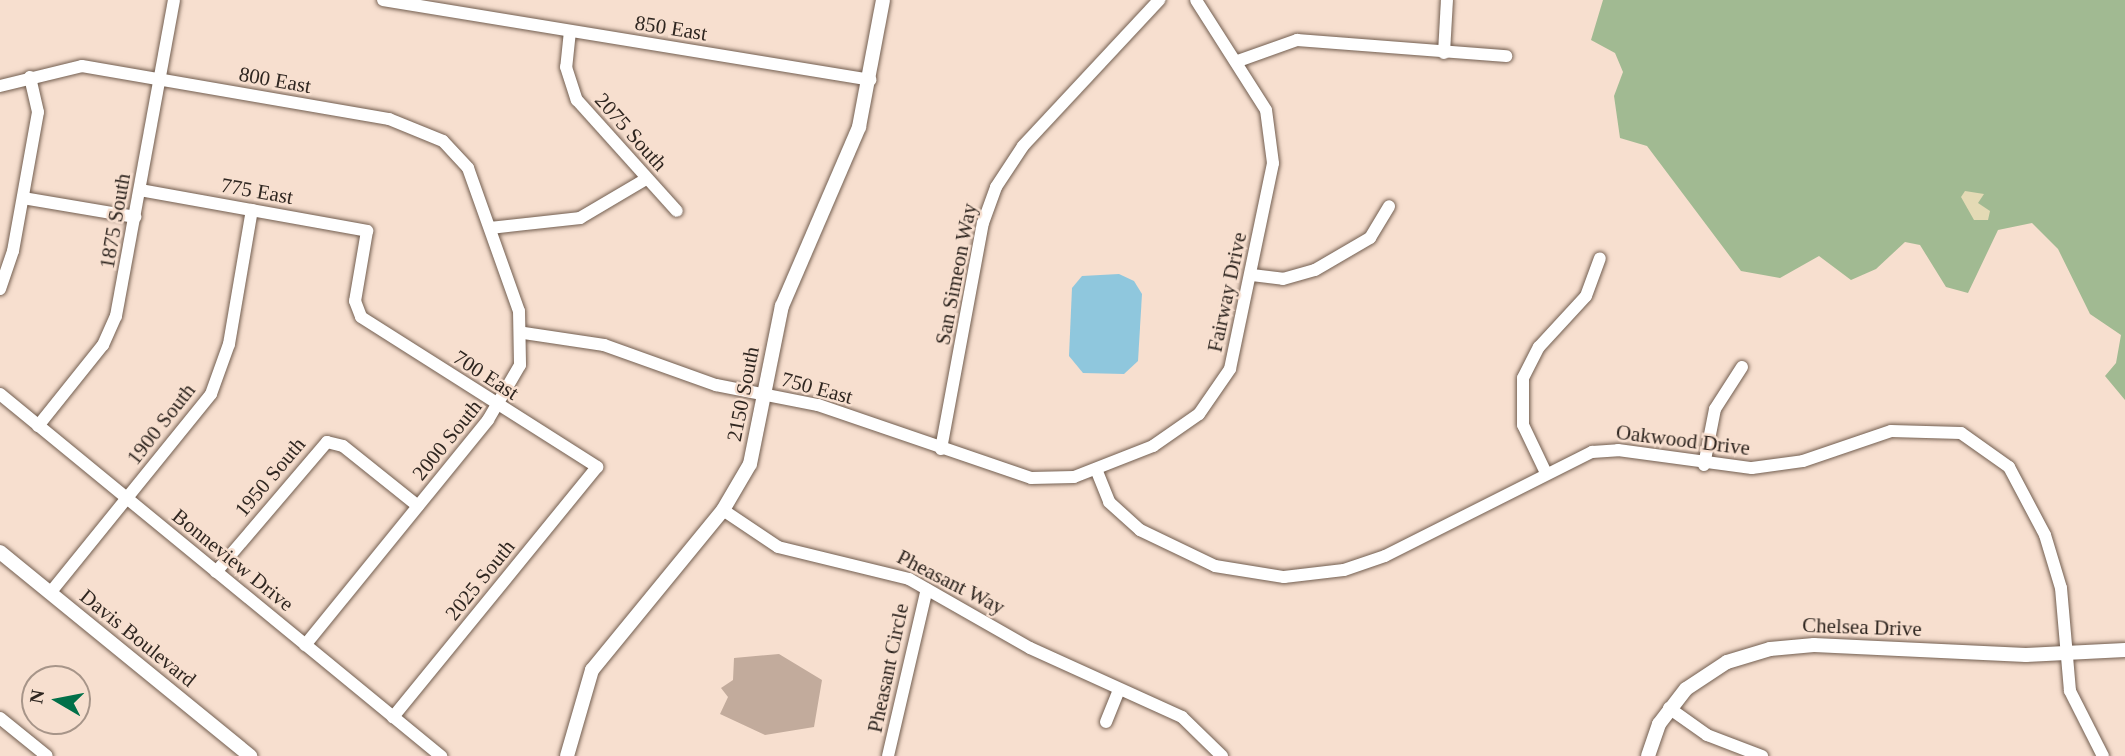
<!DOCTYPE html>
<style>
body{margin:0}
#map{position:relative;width:2125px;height:756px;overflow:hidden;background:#f7dfcf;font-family:Georgia,serif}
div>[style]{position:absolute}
.green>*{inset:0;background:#a1ba92}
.sand>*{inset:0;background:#e4dab5}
.water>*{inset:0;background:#8fc7dd}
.building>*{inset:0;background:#c2ab9c}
.roads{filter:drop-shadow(0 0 2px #725e50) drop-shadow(0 0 2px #725e50)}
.minor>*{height:12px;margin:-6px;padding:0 6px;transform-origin:6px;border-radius:6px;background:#fff}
.tertiary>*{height:14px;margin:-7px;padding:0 7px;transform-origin:7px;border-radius:7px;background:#fff}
span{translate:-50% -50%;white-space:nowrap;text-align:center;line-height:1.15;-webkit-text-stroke:5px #f7dfcf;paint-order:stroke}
.street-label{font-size:21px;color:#2f2620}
.north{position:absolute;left:21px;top:665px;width:70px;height:70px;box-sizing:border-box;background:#f7dfcf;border:2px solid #a79589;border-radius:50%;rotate:280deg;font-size:19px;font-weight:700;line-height:28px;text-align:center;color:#2f2620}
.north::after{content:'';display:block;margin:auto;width:24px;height:32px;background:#017049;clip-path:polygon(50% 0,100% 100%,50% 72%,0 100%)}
</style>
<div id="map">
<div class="green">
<i style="clip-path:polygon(1603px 0,2125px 0,2125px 400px,2105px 376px,2116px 363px,2121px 335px,2090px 314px,2058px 249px,2032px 223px,1998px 230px,1968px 293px,1946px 287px,1920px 245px,1905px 242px,1876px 269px,1851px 280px,1819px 256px,1780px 278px,1741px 271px,1647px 146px,1620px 138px,1614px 96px,1623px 72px,1615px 53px,1591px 40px)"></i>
</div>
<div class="sand">
<i style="clip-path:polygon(1965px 191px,1984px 194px,1978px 203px,1990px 211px,1988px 220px,1974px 220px,1961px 197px)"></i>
</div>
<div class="water">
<i style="clip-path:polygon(1119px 274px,1134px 281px,1142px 294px,1138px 361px,1124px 374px,1083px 373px,1069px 356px,1072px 288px,1082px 276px)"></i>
</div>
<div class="building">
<i style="clip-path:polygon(779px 654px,822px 680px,814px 727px,765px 735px,720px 714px,728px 697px,721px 688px,733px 680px,734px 658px)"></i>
</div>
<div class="roads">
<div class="minor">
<i style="left:383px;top:0;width:494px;rotate:9.3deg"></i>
<i style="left:570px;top:31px;width:36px;rotate:96deg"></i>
<i style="left:566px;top:67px;width:35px;rotate:72deg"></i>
<i style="left:577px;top:100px;width:149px;rotate:48deg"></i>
<i style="left:1444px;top:53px;width:53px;rotate:-86.8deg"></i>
<i style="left:1238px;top:61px;width:63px;rotate:-19.6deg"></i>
<i style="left:1297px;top:40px;width:210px;rotate:4.4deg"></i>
<i style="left:0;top:86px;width:84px;rotate:-13.7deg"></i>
<i style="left:82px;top:66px;width:312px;rotate:9.8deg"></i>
<i style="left:389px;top:119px;width:58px;rotate:22.2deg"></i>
<i style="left:443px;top:141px;width:37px;rotate:47deg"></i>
<i style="left:468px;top:168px;width:152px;rotate:70.4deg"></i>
<i style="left:519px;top:311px;width:54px;rotate:88.9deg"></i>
<i style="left:520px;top:365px;width:64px;rotate:120.2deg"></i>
<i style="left:488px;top:420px;width:290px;rotate:129.1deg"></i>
<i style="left:140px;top:190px;width:231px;rotate:10.2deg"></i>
<i style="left:367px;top:231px;width:71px;rotate:99.7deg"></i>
<i style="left:355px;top:301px;width:17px;rotate:69deg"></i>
<i style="left:361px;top:317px;width:280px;rotate:32.4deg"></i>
<i style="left:597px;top:467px;width:323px;rotate:129.2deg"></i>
<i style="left:23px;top:198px;width:114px;rotate:9.6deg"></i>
<i style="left:490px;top:228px;width:91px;rotate:-6.3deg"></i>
<i style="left:580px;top:218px;width:77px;rotate:-30.6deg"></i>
<i style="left:1252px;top:275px;width:31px;rotate:7deg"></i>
<i style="left:1283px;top:279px;width:33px;rotate:-16deg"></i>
<i style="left:1315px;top:270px;width:64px;rotate:-30.2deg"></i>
<i style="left:1370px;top:238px;width:37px;rotate:-59deg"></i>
<i style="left:0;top:289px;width:40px;rotate:-71.1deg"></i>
<i style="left:13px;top:251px;width:141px;rotate:-79.8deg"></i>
<i style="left:38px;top:112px;width:36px;rotate:-103deg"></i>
<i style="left:524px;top:333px;width:81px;rotate:8.5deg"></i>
<i style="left:604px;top:345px;width:119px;rotate:19.7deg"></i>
<i style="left:716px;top:385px;width:104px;rotate:11.1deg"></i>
<i style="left:818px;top:405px;width:225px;rotate:18.9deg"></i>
<i style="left:1031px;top:478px;width:43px;rotate:-1.3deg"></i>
<i style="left:1074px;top:477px;width:85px;rotate:-21.4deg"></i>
<i style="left:1153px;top:446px;width:56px;rotate:-34.8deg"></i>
<i style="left:1199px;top:414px;width:55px;rotate:-55.4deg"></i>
<i style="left:1230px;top:369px;width:210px;rotate:-78.2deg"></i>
<i style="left:1273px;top:163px;width:53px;rotate:-97.5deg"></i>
<i style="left:1266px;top:110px;width:130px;rotate:-122.5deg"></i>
<i style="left:0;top:394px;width:571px;rotate:39.38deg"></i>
<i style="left:38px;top:426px;width:104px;rotate:-51.3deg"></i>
<i style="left:103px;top:345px;width:32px;rotate:-66deg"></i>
<i style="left:116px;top:316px;width:321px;rotate:-79.6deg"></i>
<i style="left:941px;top:449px;width:230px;rotate:-79.5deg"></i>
<i style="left:983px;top:223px;width:38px;rotate:-70deg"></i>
<i style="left:996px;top:187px;width:49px;rotate:-56.6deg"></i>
<i style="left:1023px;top:146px;width:200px;rotate:-47deg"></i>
<i style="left:1704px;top:465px;width:57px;rotate:-78.9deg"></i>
<i style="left:1715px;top:409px;width:50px;rotate:-57.3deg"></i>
<i style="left:1096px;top:469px;width:35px;rotate:68deg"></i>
<i style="left:1109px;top:502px;width:42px;rotate:42.1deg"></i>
<i style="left:1140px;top:530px;width:83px;rotate:25.6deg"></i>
<i style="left:1215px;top:566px;width:70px;rotate:9.1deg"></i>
<i style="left:1284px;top:577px;width:60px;rotate:-6.7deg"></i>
<i style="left:1344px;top:570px;width:43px;rotate:-18.9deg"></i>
<i style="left:1385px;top:556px;width:232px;rotate:-26.7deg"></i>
<i style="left:1592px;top:452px;width:26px;rotate:-4deg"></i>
<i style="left:1618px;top:450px;width:135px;rotate:7.7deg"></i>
<i style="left:1752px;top:468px;width:51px;rotate:-7.8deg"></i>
<i style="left:1803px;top:461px;width:93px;rotate:-18.8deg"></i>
<i style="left:1891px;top:431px;width:70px;rotate:1.6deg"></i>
<i style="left:1961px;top:433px;width:59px;rotate:35.3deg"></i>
<i style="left:2009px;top:467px;width:77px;rotate:62.1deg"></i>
<i style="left:2045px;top:535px;width:55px;rotate:73.2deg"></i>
<i style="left:2061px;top:588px;width:103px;rotate:85deg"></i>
<i style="left:2070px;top:691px;width:73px;rotate:63.1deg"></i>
<i style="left:1546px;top:473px;width:53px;rotate:-115.6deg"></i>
<i style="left:1523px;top:425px;width:47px;rotate:-90deg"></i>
<i style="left:1523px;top:378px;width:35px;rotate:-63deg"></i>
<i style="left:1539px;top:347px;width:69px;rotate:-47.3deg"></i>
<i style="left:1586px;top:296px;width:40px;rotate:-69.8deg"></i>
<i style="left:723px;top:510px;width:66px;rotate:33.9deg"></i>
<i style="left:778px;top:547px;width:135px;rotate:13.7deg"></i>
<i style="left:909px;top:579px;width:139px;rotate:29.7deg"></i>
<i style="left:1030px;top:648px;width:167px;rotate:24.4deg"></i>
<i style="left:1182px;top:717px;width:56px;rotate:44.3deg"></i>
<i style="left:216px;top:572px;width:171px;rotate:-49.5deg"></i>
<i style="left:327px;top:442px;width:16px;rotate:14deg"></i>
<i style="left:343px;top:446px;width:96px;rotate:38.7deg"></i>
<i style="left:50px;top:593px;width:256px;rotate:-51deg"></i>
<i style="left:211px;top:394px;width:53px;rotate:-70.2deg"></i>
<i style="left:229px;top:344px;width:136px;rotate:-80.3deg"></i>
<i style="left:1669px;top:708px;width:47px;rotate:35.4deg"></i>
<i style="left:1707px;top:735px;width:59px;rotate:20.9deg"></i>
<i style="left:0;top:718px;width:60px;rotate:39deg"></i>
<i style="left:1106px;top:722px;width:35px;rotate:-68deg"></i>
<i style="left:888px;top:756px;width:171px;rotate:-76.9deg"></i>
</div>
<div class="tertiary">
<i style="left:0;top:552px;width:323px;rotate:39.2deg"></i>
<i style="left:567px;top:756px;width:90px;rotate:-73.8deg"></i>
<i style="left:592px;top:670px;width:207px;rotate:-50.7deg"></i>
<i style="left:723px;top:510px;width:53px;rotate:-59.6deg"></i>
<i style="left:750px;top:464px;width:161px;rotate:-78.6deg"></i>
<i style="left:782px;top:306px;width:195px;rotate:-66.7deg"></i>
<i style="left:859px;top:127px;width:129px;rotate:-79.3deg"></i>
<i style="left:1648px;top:756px;width:34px;rotate:-71deg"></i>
<i style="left:1659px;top:724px;width:44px;rotate:-52.4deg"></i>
<i style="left:1686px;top:689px;width:49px;rotate:-33.4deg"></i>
<i style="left:1727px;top:662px;width:45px;rotate:-16.8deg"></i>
<i style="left:1770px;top:649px;width:44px;rotate:-5.2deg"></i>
<i style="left:1814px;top:645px;width:212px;rotate:2.7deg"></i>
<i style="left:2026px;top:655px;width:99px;rotate:-2.9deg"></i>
</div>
</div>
<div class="street-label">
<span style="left:671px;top:28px;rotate:9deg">850 East</span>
<span style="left:275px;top:80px;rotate:10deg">800 East</span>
<span style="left:631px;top:132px;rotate:48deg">2075 South</span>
<span style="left:257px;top:191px;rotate:10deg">775 East</span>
<span style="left:115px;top:221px;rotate:-80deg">1875 South</span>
<span style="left:956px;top:274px;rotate:-79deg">San Simeon Way</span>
<span style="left:1227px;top:292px;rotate:-78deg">Fairway Drive</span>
<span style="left:486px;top:375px;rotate:33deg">700 East</span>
<span style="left:817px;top:388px;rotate:15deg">750 East</span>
<span style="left:743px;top:394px;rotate:-79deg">2150 South</span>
<span style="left:161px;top:424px;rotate:-52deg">1900 South</span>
<span style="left:447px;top:440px;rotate:-51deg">2000 South</span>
<span style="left:1683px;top:440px;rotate:7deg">Oakwood Drive</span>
<span style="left:270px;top:477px;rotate:-50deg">1950 South</span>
<span style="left:233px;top:560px;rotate:39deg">Bonneview Drive</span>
<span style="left:480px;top:580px;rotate:-51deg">2025 South</span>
<span style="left:951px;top:582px;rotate:27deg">Pheasant Way</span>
<span style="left:1862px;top:627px;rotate:2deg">Chelsea Drive</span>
<span style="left:138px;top:638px;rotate:39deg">Davis Boulevard</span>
<span style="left:888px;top:668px;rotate:-78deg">Pheasant Circle</span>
</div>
<div class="north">N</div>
</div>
